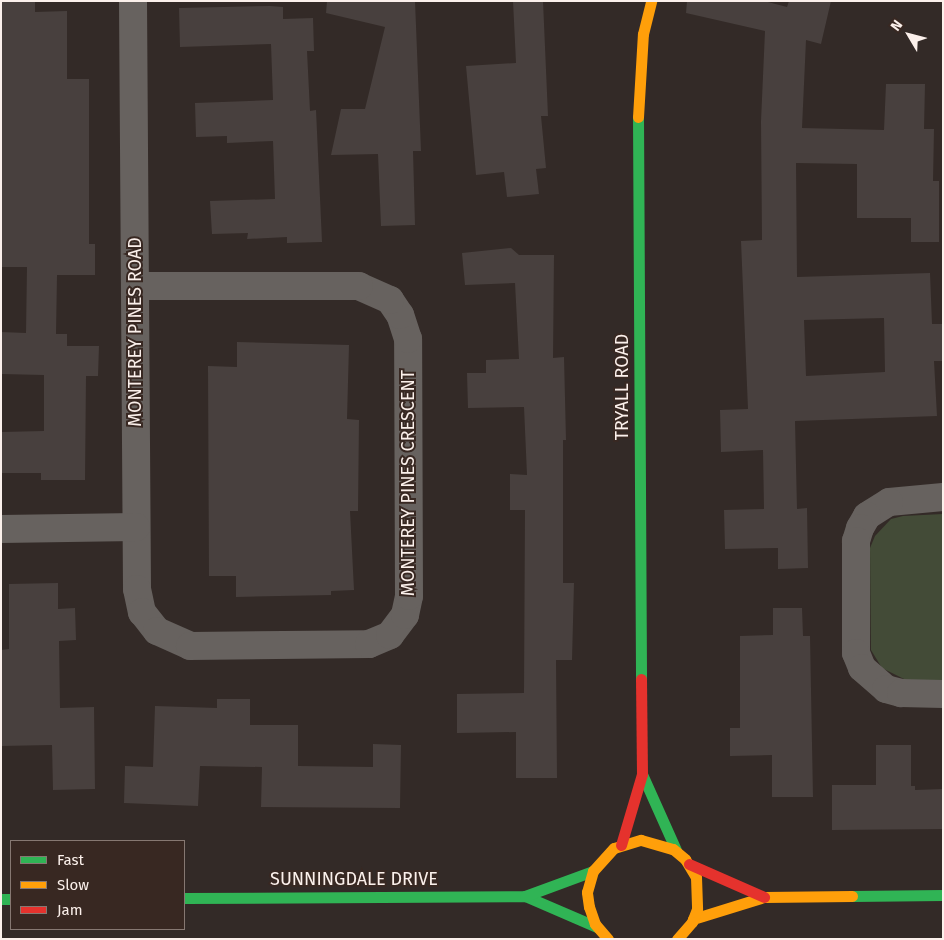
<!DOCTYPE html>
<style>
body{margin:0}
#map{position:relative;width:944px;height:940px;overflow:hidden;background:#332a27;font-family:"Fira Sans",sans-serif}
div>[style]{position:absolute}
.green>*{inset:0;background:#434b37}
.building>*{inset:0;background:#48403e}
.street>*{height:28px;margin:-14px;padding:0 14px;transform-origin:14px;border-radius:14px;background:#67625f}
.fast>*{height:11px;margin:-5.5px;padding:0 5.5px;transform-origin:5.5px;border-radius:5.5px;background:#30b455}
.slow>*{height:11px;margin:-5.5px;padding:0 5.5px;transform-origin:5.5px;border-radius:5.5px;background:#ff9f0a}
.jam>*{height:11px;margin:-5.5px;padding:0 5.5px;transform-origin:5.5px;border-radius:5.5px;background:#e5322d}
span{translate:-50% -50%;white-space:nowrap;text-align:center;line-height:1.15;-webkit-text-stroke:4px #382822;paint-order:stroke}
.street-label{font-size:18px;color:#fbf0eb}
.frame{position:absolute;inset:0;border:2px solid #fbf0eb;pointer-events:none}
.legend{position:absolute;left:10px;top:840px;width:175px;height:90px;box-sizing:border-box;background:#382822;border:1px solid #867872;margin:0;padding:6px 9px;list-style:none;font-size:15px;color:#fbf0eb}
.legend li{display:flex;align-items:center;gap:10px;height:25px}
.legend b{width:25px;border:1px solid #867872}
.north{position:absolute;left:884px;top:10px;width:50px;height:50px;-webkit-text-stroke:4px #382822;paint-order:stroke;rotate:307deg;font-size:14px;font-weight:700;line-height:20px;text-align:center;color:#fbf0eb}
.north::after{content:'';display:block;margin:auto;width:18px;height:22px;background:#fbf0eb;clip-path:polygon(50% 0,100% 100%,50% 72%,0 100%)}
</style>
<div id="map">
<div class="green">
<i style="clip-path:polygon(943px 514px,943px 680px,906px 680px,882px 668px,871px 650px,870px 548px,875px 536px,891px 519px,903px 516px)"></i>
</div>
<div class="building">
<i style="clip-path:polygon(1px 1px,35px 1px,35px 12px,67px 11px,67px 79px,89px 79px,89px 244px,95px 244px,95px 275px,57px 275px,56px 334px,67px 334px,67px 346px,99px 346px,98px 376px,86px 376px,85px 480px,41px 480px,41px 473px,2px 473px,1px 467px,1px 432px,44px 431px,44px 375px,1px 374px,1px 332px,26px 333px,27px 267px,1px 267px)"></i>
<i style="clip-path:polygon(327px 1px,415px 1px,421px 151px,413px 151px,415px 225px,381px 226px,378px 154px,331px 155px,341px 109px,365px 109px,385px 27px,326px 13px)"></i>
<i style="clip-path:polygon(513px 1px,543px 1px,548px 116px,541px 116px,546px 168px,536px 169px,539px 194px,507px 197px,504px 172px,476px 175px,466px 66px,516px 63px)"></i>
<i style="clip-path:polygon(evenodd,687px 1px,764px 1px,787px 7px,789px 1px,831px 1px,821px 44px,806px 40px,802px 128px,884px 130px,886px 84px,925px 84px,924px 129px,934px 129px,933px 181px,939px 181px,939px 242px,911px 242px,911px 218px,857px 218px,857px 164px,796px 163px,797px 277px,930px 273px,932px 324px,943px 324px,943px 361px,934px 361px,937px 416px,795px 421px,797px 509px,807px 508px,808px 568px,778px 569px,778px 548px,725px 549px,724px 510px,764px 509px,763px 450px,721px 452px,720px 410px,748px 409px,741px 241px,762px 240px,761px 121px,765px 31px,686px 13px,687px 1px,884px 318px,885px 372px,806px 376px,804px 320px,884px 318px)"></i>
<i style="clip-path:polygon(270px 6px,283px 7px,283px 19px,313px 18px,314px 51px,307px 51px,310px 111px,316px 110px,322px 242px,287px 243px,287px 237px,247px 239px,248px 233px,212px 234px,210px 201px,275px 199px,273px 141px,227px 143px,227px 136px,196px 137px,195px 103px,273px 100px,271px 44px,180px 47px,179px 8px)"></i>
<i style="clip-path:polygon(511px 248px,519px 255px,554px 255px,553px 358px,564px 357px,566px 440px,563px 440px,563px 583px,574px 583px,572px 660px,556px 660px,557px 778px,516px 778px,516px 732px,457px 733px,457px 694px,524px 693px,525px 510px,510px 510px,510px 474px,527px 475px,524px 407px,468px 408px,467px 373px,486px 373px,486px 360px,519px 359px,515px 283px,465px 285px,462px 253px)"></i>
<i style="clip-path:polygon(237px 342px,349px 345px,347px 419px,359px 420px,358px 511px,350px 511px,354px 590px,331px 591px,331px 595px,236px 597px,236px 576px,209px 576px,208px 366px,237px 367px)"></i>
<i style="clip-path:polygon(58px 583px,58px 609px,75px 608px,76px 640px,59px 641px,60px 708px,94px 707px,95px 789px,53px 790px,52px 745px,1px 746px,1px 650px,9px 649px,9px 584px)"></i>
<i style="clip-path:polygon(773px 608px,802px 608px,803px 636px,810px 636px,813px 797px,772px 797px,772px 755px,730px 756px,730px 728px,740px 728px,740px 636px,773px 635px)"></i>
<i style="clip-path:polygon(217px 699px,250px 699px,250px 725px,298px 725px,298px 766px,373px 767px,373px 744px,401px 745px,400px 808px,261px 807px,262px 767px,200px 766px,198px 806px,124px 803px,125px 766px,153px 767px,155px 706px,217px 708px)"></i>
<i style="clip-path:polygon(876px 745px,911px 745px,911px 786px,915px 786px,915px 790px,943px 789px,943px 829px,832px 830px,832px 785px,876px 785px)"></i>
</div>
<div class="street">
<i style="left:133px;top:1px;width:588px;rotate:89.61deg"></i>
<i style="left:137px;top:589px;width:24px;rotate:78deg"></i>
<i style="left:142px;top:612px;width:24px;rotate:52deg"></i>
<i style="left:157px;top:631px;width:36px;rotate:24deg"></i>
<i style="left:190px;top:646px;width:179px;rotate:-0.6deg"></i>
<i style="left:369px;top:644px;width:23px;rotate:-23deg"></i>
<i style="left:390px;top:635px;width:25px;rotate:-53deg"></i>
<i style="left:405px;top:615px;width:19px;rotate:-78deg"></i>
<i style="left:409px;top:596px;width:257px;rotate:-90.2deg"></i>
<i style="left:408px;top:339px;width:25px;rotate:-108deg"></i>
<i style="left:400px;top:315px;width:18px;rotate:-124deg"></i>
<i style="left:390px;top:300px;width:34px;rotate:-156deg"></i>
<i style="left:359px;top:286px;width:224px;rotate:180deg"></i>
<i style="left:943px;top:497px;width:54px;rotate:174.7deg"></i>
<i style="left:889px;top:502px;width:26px;rotate:148deg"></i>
<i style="left:867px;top:516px;width:14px;rotate:120deg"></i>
<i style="left:860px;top:528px;width:14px;rotate:107deg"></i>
<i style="left:856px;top:541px;width:112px;rotate:90deg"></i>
<i style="left:856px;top:653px;width:16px;rotate:68deg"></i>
<i style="left:862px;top:668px;width:32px;rotate:41deg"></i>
<i style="left:886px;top:689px;width:16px;rotate:15deg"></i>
<i style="left:901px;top:693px;width:42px;rotate:1.4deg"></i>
<i style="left:1px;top:529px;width:135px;rotate:-0.8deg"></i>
</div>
<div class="fast">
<i style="left:638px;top:117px;width:562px;rotate:89.69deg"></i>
<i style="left:642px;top:774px;width:83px;rotate:65.9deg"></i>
<i style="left:525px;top:896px;width:78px;rotate:23.3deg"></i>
<i style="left:852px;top:896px;width:91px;rotate:-0.6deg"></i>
<i style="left:184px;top:898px;width:341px;rotate:-0.3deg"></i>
<i style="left:525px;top:896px;width:72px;rotate:-20.2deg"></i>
<i style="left:1px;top:899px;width:10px"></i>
</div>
<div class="slow">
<i style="left:638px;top:117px;width:83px;rotate:-86.6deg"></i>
<i style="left:643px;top:34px;width:34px;rotate:-76deg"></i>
<i style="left:693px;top:919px;width:74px;rotate:-17.2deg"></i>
<i style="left:764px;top:897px;width:88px;rotate:-0.7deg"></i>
<i style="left:608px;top:939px;width:20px;rotate:-131deg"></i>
<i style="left:595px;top:924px;width:18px;rotate:-109deg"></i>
<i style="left:589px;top:907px;width:15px;rotate:-98deg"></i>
<i style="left:587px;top:892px;width:22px;rotate:-74deg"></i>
<i style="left:593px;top:871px;width:31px;rotate:-48deg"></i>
<i style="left:614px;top:848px;width:28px;rotate:-17deg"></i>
<i style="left:641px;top:840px;width:33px;rotate:16deg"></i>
<i style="left:673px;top:849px;width:16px;rotate:40deg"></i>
<i style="left:685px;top:859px;width:21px;rotate:59deg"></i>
<i style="left:696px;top:877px;width:32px;rotate:88deg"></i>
<i style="left:697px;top:909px;width:14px;rotate:111deg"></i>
<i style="left:692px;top:922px;width:23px;rotate:131deg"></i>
</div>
<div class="jam">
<i style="left:621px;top:845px;width:74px;rotate:-73.5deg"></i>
<i style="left:642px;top:774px;width:95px;rotate:-90.6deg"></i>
<i style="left:689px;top:864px;width:82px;rotate:23.7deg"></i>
</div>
<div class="street-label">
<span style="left:135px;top:332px;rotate:-90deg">MONTEREY PINES ROAD</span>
<span style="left:622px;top:387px;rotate:-90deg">TRYALL ROAD</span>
<span style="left:408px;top:483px;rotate:-90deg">MONTEREY PINES CRESCENT</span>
<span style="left:354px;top:879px">SUNNINGDALE DRIVE</span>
</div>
<div class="frame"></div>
<ul class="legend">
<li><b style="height:6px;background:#30b455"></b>Fast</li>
<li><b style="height:6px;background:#ff9f0a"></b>Slow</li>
<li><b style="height:6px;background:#e5322d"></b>Jam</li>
</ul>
<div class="north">N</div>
</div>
